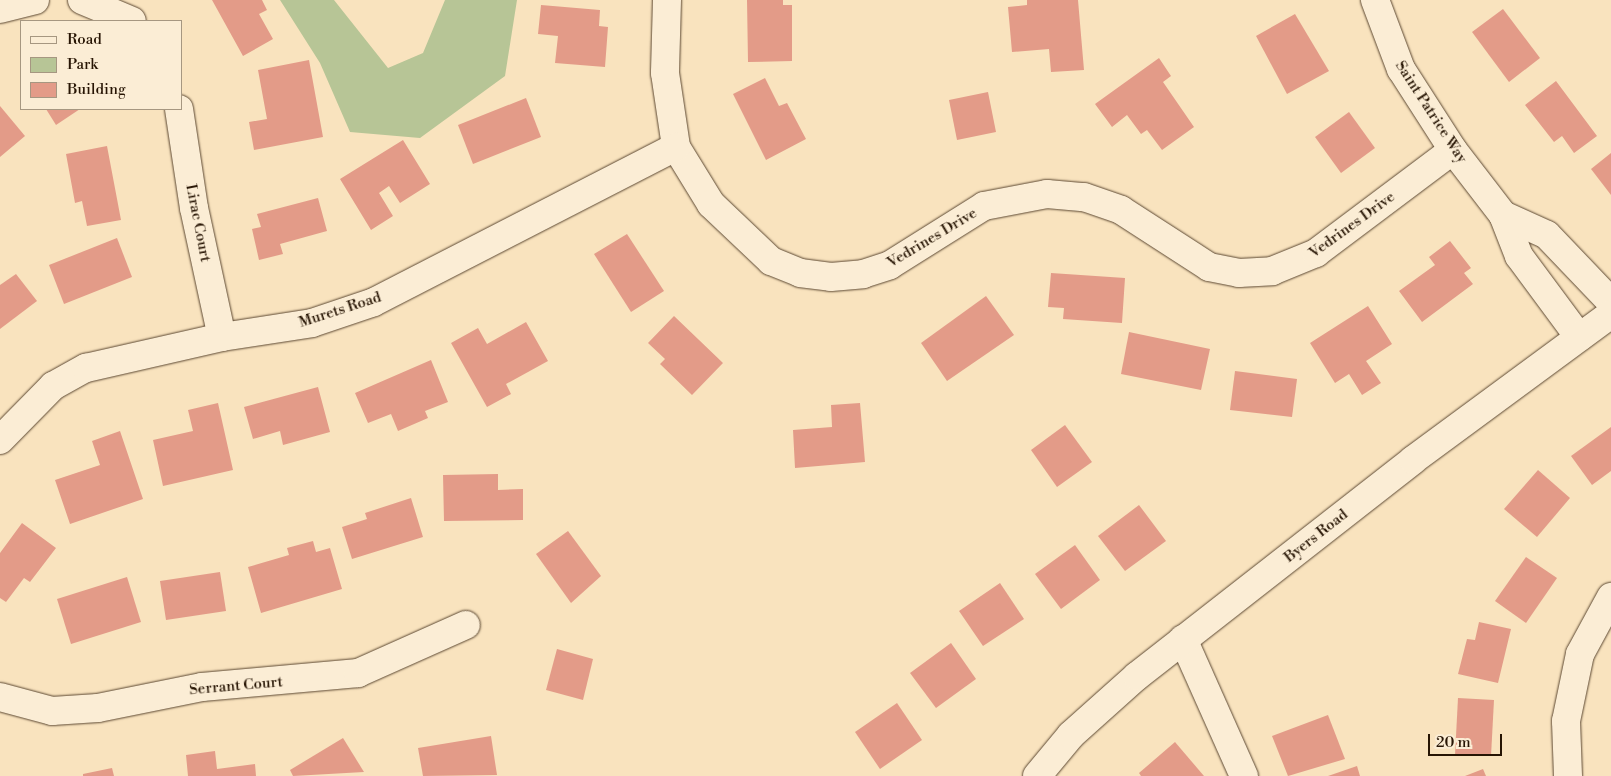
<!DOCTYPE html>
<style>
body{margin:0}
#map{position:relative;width:1611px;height:776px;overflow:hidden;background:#f9e3be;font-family:"Libre Bodoni",serif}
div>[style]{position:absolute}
.green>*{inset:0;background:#b7c596}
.building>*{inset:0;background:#e39b88}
.roads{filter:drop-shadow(0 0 1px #5c4832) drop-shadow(0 0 1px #5c4832)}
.minor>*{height:28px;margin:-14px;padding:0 14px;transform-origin:14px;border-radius:14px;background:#fbedd5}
span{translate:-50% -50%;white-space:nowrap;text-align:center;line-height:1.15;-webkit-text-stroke:4px #fbedd5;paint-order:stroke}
.street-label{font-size:15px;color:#271504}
.legend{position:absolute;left:20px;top:20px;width:162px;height:90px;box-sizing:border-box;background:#fbedd5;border:1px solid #a69781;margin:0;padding:6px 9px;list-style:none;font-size:15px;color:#271504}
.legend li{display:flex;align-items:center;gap:10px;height:25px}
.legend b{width:25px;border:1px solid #a69781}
.scale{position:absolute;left:1428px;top:734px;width:74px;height:22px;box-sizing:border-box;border:2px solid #271504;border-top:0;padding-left:6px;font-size:15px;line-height:18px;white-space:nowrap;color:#271504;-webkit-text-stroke:4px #fbedd5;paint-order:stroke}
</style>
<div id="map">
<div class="green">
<i style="clip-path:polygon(280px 0,334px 0,388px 68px,423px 53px,445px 0,517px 0,505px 76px,420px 138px,350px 132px,320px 63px)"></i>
</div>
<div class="building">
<i style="clip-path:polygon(212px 0,262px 0,267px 10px,259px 14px,273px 39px,243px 56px)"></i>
<i style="clip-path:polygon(747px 0,783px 0,783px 5px,792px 5px,792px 61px,748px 62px)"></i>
<i style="clip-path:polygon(1027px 0,1078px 0,1084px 70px,1051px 72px,1049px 49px,1012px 52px,1008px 7px,1027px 5px)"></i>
<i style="clip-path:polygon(541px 5px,600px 10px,599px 26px,608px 27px,605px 67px,555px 63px,558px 36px,538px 34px)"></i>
<i style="clip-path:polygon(1503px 9px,1540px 58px,1509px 82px,1472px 32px)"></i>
<i style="clip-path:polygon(1295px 14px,1329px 71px,1287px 94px,1256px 36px)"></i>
<i style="clip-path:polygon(1159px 58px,1171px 76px,1163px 82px,1194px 127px,1162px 150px,1147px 130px,1141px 134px,1127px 115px,1112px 127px,1095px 104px)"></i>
<i style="clip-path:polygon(309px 60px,323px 137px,254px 150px,249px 122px,267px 119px,258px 70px)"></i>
<i style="clip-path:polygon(765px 78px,779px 106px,787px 103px,806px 139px,766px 160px,733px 94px)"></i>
<i style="clip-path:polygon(1556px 81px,1597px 136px,1574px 153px,1562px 136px,1554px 142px,1525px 105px)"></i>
<i style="clip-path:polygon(988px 92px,996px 132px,957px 140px,949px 100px)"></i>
<i style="clip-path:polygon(526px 98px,541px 137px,473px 164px,458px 125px)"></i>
<i style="clip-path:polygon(0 106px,25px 136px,0 157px)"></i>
<i style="clip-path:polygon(46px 109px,80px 109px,56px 125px)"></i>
<i style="clip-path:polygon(1349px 112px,1375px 148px,1341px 173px,1315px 137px)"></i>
<i style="clip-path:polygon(403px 140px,430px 184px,400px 203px,389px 186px,379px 193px,393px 216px,371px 230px,340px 179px)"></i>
<i style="clip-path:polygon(107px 146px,121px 220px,87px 226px,82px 201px,75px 203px,66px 154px)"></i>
<i style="clip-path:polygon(1611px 153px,1611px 195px,1591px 169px)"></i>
<i style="clip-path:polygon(318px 198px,327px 231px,280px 244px,283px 254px,259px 260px,252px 229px,261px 227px,257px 214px)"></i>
<i style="clip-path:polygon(627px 234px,664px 291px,631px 312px,594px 254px)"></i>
<i style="clip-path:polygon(117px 238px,132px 277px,64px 304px,49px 265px)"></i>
<i style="clip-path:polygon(1450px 241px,1471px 268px,1464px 273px,1473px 284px,1422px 322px,1399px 291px,1435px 265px,1429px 257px)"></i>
<i style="clip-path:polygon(1051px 273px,1125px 278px,1122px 323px,1063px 319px,1064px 308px,1048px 307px)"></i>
<i style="clip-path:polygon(16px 274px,37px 301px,0 329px,0 285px)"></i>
<i style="clip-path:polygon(986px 296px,1014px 335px,947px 381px,921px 343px)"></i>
<i style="clip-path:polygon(1368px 306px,1392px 344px,1366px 361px,1381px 383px,1362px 395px,1349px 374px,1335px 383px,1310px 343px)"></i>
<i style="clip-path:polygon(674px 316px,723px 363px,692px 395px,660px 364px,665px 359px,648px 343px)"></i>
<i style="clip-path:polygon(526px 322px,548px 361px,506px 384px,511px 394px,487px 407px,451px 343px,478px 328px,487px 344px)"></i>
<i style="clip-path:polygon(1129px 332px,1210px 349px,1201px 390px,1121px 374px)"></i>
<i style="clip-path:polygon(431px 360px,448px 402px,425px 411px,428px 418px,398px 431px,391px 414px,368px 423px,355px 393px)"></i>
<i style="clip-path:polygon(1235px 371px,1297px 379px,1292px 417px,1230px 410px)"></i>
<i style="clip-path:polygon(318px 387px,330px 432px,283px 445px,280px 431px,253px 439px,244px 407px)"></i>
<i style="clip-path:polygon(218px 403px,233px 470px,163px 486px,153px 440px,193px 431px,188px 410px)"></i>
<i style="clip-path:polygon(860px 403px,865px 462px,795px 468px,793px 430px,832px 427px,831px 405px)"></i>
<i style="clip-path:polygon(1065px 425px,1092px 462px,1057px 487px,1031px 450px)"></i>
<i style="clip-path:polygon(1611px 427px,1611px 471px,1592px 485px,1571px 456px)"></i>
<i style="clip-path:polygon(120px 431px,143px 499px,70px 524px,55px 480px,100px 465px,92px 441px)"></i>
<i style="clip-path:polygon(1538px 470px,1570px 498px,1537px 537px,1504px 509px)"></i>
<i style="clip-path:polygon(498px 474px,498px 490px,523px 489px,523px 520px,444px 521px,443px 475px)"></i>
<i style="clip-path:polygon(411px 498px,423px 537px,352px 559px,342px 527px,367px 519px,365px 513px)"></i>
<i style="clip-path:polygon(1139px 505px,1166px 541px,1125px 571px,1098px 536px)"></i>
<i style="clip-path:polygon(22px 523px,56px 548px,30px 582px,24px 578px,6px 602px,0 598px,0 553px)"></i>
<i style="clip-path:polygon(568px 531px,601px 576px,571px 603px,536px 554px)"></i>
<i style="clip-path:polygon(313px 541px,316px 552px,330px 548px,342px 589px,261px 613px,248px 567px,289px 555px,287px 548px)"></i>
<i style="clip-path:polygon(1075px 545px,1100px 580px,1061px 609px,1035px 574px)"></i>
<i style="clip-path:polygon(1526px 557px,1557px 578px,1526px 623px,1495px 601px)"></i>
<i style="clip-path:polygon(220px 572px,226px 611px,166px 620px,160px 581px)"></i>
<i style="clip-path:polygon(127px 577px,141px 622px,71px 644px,57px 599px)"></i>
<i style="clip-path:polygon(1000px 583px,1024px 619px,983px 646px,959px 611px)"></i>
<i style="clip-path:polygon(1479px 622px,1511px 629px,1498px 683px,1458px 674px,1467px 639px,1475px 640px)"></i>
<i style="clip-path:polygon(951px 643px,976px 679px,936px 708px,910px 673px)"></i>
<i style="clip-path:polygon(557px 649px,593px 659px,583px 700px,546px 690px)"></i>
<i style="clip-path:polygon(1458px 698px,1494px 700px,1491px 756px,1455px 755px)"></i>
<i style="clip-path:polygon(897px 703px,922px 740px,880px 769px,855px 732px)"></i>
<i style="clip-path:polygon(1328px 715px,1345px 759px,1288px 776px,1272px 736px)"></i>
<i style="clip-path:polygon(491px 736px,497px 775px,423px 776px,418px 748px)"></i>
<i style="clip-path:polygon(343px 738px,364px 772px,293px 776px,290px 770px)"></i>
<i style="clip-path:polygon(1175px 742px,1204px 776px,1141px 776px,1139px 773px)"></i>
<i style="clip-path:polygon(215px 751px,217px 769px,255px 764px,256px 776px,188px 776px,186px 755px)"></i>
<i style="clip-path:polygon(1357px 766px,1360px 776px,1328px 776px)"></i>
<i style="clip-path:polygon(112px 768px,114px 776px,83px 776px,83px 774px)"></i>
<i style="clip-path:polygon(1483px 769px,1486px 776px,1465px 776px)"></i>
</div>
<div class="roads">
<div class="minor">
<i style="left:82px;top:0;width:54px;rotate:22.8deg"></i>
<i style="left:667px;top:0;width:73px;rotate:91.6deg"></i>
<i style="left:665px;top:73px;width:75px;rotate:81.5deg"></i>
<i style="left:676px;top:147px;width:67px;rotate:58.4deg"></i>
<i style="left:711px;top:204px;width:83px;rotate:43.5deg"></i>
<i style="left:771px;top:261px;width:31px;rotate:22deg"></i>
<i style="left:800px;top:273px;width:31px;rotate:7deg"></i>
<i style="left:831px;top:277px;width:32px;rotate:-5deg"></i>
<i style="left:863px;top:274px;width:28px;rotate:-18deg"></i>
<i style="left:890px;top:265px;width:111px;rotate:-32.1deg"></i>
<i style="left:984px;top:206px;width:64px;rotate:-10.8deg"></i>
<i style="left:1047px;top:194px;width:37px;rotate:5deg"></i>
<i style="left:1084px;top:197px;width:39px;rotate:19deg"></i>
<i style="left:1121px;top:210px;width:105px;rotate:32.9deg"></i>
<i style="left:1209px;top:267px;width:31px;rotate:11deg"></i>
<i style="left:1239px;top:273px;width:33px;rotate:-3deg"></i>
<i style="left:1272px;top:271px;width:48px;rotate:-22.2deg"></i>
<i style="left:1316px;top:253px;width:171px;rotate:-36.9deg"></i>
<i style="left:1375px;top:0;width:74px;rotate:69.4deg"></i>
<i style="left:1401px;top:69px;width:96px;rotate:57.3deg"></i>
<i style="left:1453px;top:150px;width:82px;rotate:52.4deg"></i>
<i style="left:1503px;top:215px;width:44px;rotate:68.7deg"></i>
<i style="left:1519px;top:256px;width:101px;rotate:53.5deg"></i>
<i style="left:0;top:9px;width:36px;rotate:-14deg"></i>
<i style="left:179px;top:109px;width:100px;rotate:81.4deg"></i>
<i style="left:194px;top:208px;width:132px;rotate:77.8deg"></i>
<i style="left:1503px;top:215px;width:48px;rotate:24.4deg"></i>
<i style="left:1547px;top:235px;width:93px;rotate:46.3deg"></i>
<i style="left:0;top:440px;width:76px;rotate:-45.5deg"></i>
<i style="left:53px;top:386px;width:38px;rotate:-29deg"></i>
<i style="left:86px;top:368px;width:139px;rotate:-12.8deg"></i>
<i style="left:222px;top:337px;width:91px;rotate:-8.8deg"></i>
<i style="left:312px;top:323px;width:65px;rotate:-18.7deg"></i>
<i style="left:374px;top:302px;width:339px;rotate:-27.2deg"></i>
<i style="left:1183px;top:639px;width:150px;rotate:66deg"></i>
<i style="left:0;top:697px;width:54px;rotate:15.1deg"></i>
<i style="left:52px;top:711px;width:46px;rotate:-3.7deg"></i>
<i style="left:98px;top:708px;width:106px;rotate:-11.4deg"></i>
<i style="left:202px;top:687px;width:157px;rotate:-5.1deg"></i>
<i style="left:358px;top:673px;width:118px;rotate:-24deg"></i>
<i style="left:1037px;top:776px;width:53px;rotate:-50.3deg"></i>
<i style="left:1071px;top:735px;width:89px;rotate:-41.8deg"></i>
<i style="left:1137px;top:676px;width:350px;rotate:-38deg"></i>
<i style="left:1413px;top:460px;width:246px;rotate:-36.4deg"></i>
<i style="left:1568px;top:776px;width:55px;rotate:-92.1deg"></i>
<i style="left:1566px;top:721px;width:68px;rotate:-78.2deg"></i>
<i style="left:1580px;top:654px;width:65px;rotate:-61.5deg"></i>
</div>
</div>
<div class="street-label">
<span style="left:1431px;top:112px;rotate:57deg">Saint Patrice Way</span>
<span style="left:198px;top:223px;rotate:79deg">Lirac Court</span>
<span style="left:1352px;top:225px;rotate:-36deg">Vedrines Drive</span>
<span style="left:932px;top:238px;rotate:-31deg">Vedrines Drive</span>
<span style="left:340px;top:310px;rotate:-18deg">Murets Road</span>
<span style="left:1316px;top:536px;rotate:-38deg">Byers Road</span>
<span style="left:236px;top:686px;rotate:-5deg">Serrant Court</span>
</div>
<ul class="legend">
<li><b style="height:6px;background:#fbedd5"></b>Road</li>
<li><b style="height:14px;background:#b7c596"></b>Park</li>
<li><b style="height:14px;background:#e39b88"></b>Building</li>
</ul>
<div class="scale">20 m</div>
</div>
